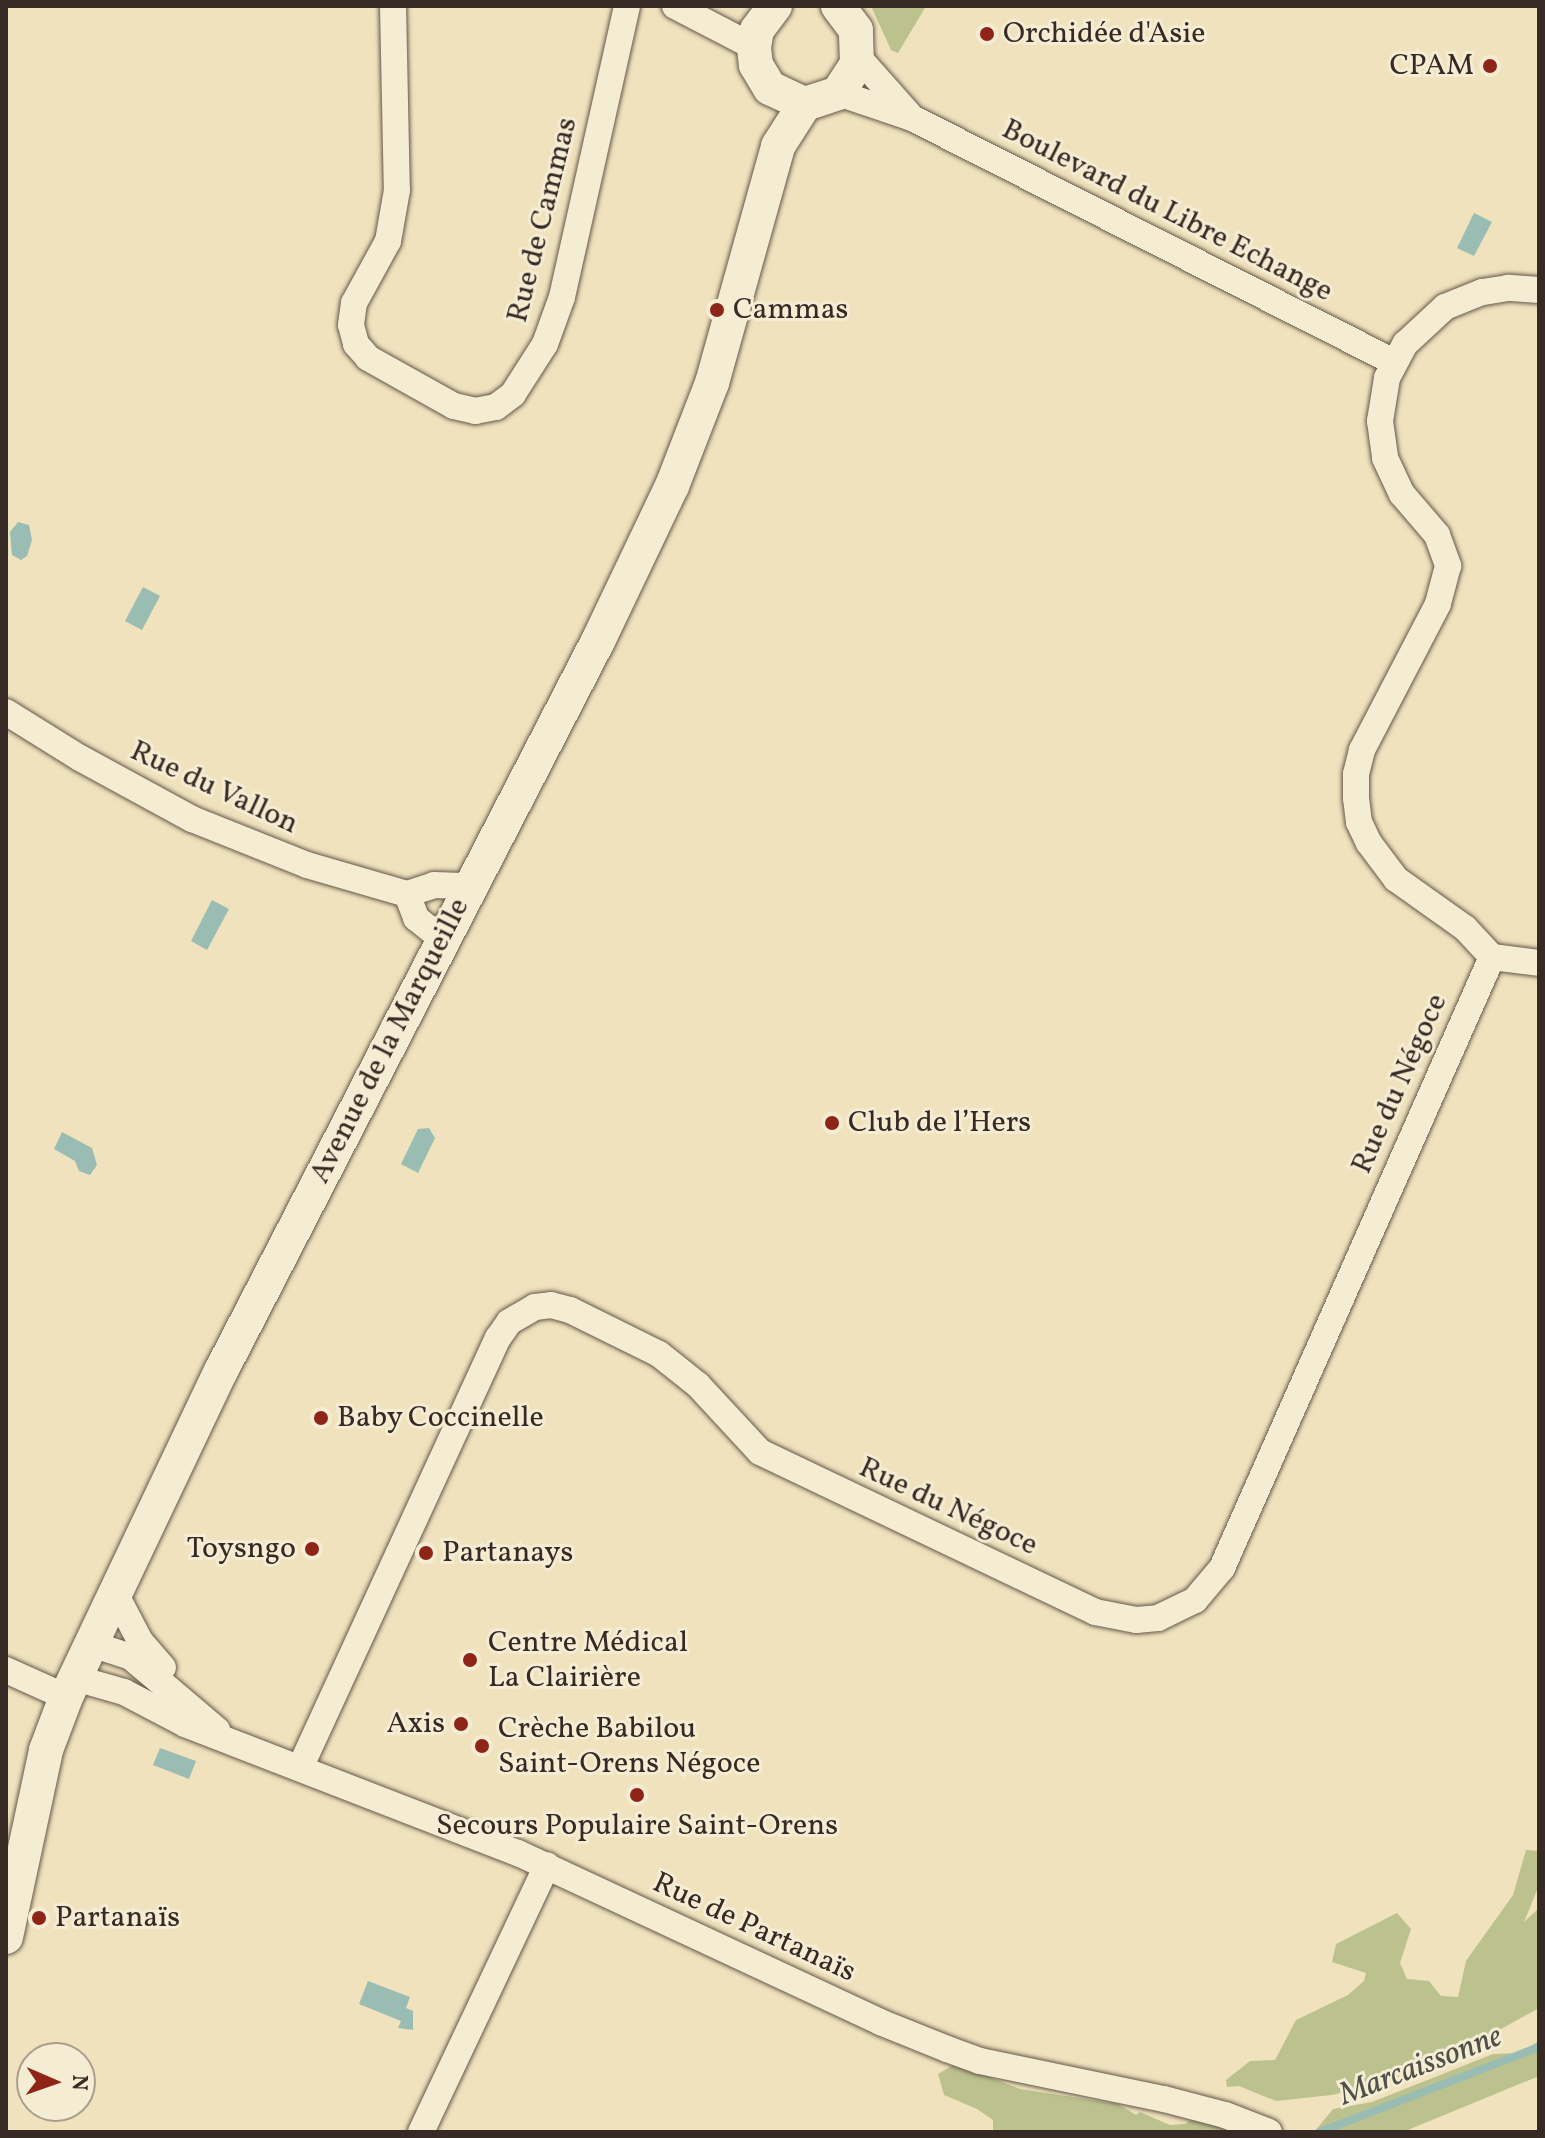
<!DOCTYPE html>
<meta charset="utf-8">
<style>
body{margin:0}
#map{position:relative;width:1545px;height:2138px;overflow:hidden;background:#efe2bd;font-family:Vollkorn,serif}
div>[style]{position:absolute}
.green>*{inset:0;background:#bcc28e}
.water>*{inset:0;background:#9abdb3}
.stream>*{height:8px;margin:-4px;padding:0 4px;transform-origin:4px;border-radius:4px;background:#9abdb3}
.roads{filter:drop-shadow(0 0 2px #65584a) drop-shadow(0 0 2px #65584a)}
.minor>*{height:26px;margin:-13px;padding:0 13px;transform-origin:13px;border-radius:13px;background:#f5ecd4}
.tertiary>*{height:34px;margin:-17px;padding:0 17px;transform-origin:17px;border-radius:17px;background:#f5ecd4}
.dots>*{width:22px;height:22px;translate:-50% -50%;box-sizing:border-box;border:4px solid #f5ecd4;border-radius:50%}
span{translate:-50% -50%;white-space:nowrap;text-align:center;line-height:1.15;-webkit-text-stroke:6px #f5ecd4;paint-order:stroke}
.poi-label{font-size:30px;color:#372a24}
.left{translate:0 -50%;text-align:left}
.right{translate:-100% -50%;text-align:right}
.street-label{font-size:30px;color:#372a24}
.water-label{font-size:32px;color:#504f48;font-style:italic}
.frame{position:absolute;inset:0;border:8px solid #372a24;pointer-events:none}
.north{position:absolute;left:16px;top:2042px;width:80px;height:80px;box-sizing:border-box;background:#f5ecd4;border:2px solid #a99e8e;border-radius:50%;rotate:92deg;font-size:22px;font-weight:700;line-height:32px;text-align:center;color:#372a24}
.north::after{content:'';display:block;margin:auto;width:28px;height:36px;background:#8f2418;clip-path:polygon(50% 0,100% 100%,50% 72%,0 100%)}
</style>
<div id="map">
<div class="green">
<i style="clip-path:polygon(871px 6px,926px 6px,898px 53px,891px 50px)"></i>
<i style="clip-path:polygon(1526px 1850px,1539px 1851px,1539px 1885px,1524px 1922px,1539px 1908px,1539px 2008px,1457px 2053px,1393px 2080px,1332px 2095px,1276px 2101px,1239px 2086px,1227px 2087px,1226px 2080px,1250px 2061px,1275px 2060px,1296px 2020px,1348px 1995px,1364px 1981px,1366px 1973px,1332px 1962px,1336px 1944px,1397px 1913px,1411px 1929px,1400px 1963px,1407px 1979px,1429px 1981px,1441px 1996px,1458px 1997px,1466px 1961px,1513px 1895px)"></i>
<i style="clip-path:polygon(1539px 2041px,1539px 2076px,1403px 2132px,1315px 2131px,1333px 2109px,1372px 2102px,1493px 2054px,1519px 2053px)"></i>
<i style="clip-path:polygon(955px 2064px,1020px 2089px,1118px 2104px,1136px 2115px,1140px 2112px,1170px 2125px,1185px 2124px,1202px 2113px,1233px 2132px,993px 2132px,993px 2120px,977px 2109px,944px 2095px,938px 2074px)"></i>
</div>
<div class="water">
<i style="clip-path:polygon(1474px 213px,1492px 222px,1474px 256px,1457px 248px)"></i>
<i style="clip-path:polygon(18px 522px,29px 525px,32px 540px,27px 556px,21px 560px,12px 555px,10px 532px)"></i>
<i style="clip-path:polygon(143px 587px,160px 596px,142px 630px,125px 621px)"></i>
<i style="clip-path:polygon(212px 900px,229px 909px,207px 950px,191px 941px)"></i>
<i style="clip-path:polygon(429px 1128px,435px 1138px,418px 1173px,401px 1164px,418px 1129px)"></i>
<i style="clip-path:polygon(62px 1132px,92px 1148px,97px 1165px,90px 1175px,79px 1171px,75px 1161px,54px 1149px)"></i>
<i style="clip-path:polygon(160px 1748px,196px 1761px,189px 1779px,153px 1765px)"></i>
<i style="clip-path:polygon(368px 1981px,410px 1997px,406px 2008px,413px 2011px,413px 2030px,398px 2028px,401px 2021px,359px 2004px)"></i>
</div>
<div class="stream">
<i style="left:1320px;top:2132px;width:235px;rotate:-21.2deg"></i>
</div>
<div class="roads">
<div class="minor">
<i style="left:393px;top:6px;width:184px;rotate:88.8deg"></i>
<i style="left:397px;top:190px;width:52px;rotate:100deg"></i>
<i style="left:388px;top:241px;width:71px;rotate:118.7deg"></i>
<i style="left:354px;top:303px;width:22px;rotate:98deg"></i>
<i style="left:351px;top:325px;width:20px;rotate:75deg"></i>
<i style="left:356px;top:344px;width:18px;rotate:49deg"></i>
<i style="left:368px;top:358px;width:98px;rotate:29.2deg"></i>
<i style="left:454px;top:406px;width:22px;rotate:13deg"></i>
<i style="left:475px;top:411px;width:21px;rotate:-11deg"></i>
<i style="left:496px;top:407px;width:21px;rotate:-37deg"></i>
<i style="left:513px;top:394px;width:59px;rotate:-57.4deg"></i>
<i style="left:545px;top:344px;width:50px;rotate:-70.1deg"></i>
<i style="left:562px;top:297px;width:298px;rotate:-77.4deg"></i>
<i style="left:675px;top:6px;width:89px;rotate:27.4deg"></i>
<i style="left:859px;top:58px;width:80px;rotate:48.5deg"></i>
<i style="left:838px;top:93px;width:78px;rotate:18.7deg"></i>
<i style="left:912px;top:118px;width:540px;rotate:26.85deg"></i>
<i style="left:1539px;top:290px;width:31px;rotate:-176deg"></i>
<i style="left:1508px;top:288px;width:26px;rotate:171deg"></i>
<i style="left:1482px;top:292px;width:40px;rotate:158deg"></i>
<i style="left:1445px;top:307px;width:54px;rotate:137.2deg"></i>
<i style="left:1405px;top:344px;width:38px;rotate:118deg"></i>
<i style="left:1387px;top:378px;width:44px;rotate:99.2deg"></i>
<i style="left:1380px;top:421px;width:37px;rotate:82deg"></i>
<i style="left:1385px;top:458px;width:40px;rotate:65deg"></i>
<i style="left:1402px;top:494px;width:54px;rotate:49.5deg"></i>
<i style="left:1437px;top:535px;width:33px;rotate:70deg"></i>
<i style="left:1448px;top:566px;width:39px;rotate:105deg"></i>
<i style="left:1438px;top:604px;width:165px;rotate:117.5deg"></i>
<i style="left:1362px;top:750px;width:25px;rotate:104deg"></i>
<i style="left:1356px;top:774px;width:24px;rotate:90deg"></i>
<i style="left:1356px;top:798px;width:24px;rotate:83deg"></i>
<i style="left:1359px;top:822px;width:23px;rotate:65deg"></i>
<i style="left:1369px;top:843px;width:45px;rotate:53.1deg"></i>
<i style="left:1396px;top:879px;width:85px;rotate:35.4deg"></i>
<i style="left:1465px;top:928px;width:40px;rotate:47deg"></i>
<i style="left:1492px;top:957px;width:47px;rotate:7.3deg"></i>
<i style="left:6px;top:712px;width:87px;rotate:31.9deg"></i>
<i style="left:80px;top:758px;width:128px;rotate:28.6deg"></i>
<i style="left:192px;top:819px;width:124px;rotate:21.8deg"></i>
<i style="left:307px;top:865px;width:104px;rotate:16.2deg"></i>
<i style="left:407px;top:894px;width:26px;rotate:69deg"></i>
<i style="left:416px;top:918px;width:33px;rotate:39deg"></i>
<i style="left:407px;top:894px;width:28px;rotate:-18deg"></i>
<i style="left:434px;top:885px;width:36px;rotate:2deg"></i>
<i style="left:116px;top:1595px;width:52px;rotate:62.4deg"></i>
<i style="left:140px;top:1641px;width:35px;rotate:49deg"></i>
<i style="left:91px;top:1644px;width:42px;rotate:18deg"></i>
<i style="left:131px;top:1657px;width:113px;rotate:40.3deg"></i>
<i style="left:6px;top:1670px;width:66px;rotate:24.2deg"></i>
<i style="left:75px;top:1678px;width:51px;rotate:15.9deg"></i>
<i style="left:124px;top:1692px;width:69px;rotate:27.7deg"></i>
<i style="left:185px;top:1724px;width:357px;rotate:21.2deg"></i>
<i style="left:518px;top:1853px;width:400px;rotate:25deg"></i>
<i style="left:880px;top:2022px;width:72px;rotate:21.9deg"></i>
<i style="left:947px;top:2049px;width:35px;rotate:20deg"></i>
<i style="left:980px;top:2061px;width:188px;rotate:11.7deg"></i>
<i style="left:1164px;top:2099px;width:63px;rotate:14.7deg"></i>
<i style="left:1225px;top:2115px;width:47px;rotate:21.1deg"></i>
<i style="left:300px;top:1768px;width:473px;rotate:-65.3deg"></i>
<i style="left:498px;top:1338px;width:19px;rotate:-55deg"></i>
<i style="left:509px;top:1322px;width:30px;rotate:-30deg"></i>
<i style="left:535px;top:1307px;width:16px;rotate:-7deg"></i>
<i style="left:551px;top:1305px;width:20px;rotate:15deg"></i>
<i style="left:570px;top:1310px;width:99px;rotate:26.3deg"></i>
<i style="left:659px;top:1354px;width:50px;rotate:38.5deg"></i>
<i style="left:698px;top:1385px;width:91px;rotate:47.2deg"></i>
<i style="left:760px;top:1452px;width:371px;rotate:25.5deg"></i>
<i style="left:1095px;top:1612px;width:42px;rotate:11deg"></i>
<i style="left:1136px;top:1620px;width:22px;rotate:-5deg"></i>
<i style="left:1158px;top:1618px;width:41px;rotate:-25.9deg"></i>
<i style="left:1195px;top:1600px;width:42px;rotate:-49.8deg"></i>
<i style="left:1222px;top:1568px;width:668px;rotate:-66.16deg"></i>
<i style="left:421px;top:2132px;width:295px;rotate:-64.7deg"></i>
</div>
<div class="tertiary">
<i style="left:775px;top:6px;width:30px;rotate:127deg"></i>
<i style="left:757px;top:30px;width:17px;rotate:100deg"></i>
<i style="left:754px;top:47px;width:18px;rotate:84deg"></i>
<i style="left:756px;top:65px;width:27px;rotate:59deg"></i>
<i style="left:770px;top:88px;width:38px;rotate:25deg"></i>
<i style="left:805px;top:104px;width:35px;rotate:-18deg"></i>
<i style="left:838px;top:93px;width:35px;rotate:-57deg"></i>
<i style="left:857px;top:64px;width:34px;rotate:-92deg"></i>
<i style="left:856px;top:30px;width:30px;rotate:-127deg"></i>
<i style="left:6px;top:1937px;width:191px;rotate:-77.9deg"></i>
<i style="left:46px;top:1750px;width:57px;rotate:-69.3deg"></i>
<i style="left:66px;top:1697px;width:361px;rotate:-64.6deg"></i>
<i style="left:221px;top:1371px;width:822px;rotate:-62.69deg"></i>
<i style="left:598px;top:641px;width:172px;rotate:-64.5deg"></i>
<i style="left:672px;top:486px;width:110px;rotate:-68.8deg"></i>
<i style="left:712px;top:383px;width:246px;rotate:-74.4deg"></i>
<i style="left:778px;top:146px;width:50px;rotate:-57.3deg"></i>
</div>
</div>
<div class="dots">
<i style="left:987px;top:34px;background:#8f2418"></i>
<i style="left:1490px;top:66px;background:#8f2418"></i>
<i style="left:717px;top:310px;background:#8f2418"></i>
<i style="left:832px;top:1123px;background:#8f2418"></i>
<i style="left:321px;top:1418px;background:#8f2418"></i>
<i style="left:312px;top:1549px;background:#8f2418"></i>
<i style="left:426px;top:1553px;background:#8f2418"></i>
<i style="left:470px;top:1660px;background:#8f2418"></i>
<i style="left:461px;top:1724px;background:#8f2418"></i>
<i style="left:482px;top:1746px;background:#8f2418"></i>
<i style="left:637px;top:1795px;background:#8f2418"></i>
<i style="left:39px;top:1918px;background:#8f2418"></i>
</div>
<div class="poi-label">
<span class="left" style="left:1003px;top:34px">Orchidée d'Asie</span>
<span class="right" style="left:1474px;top:66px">CPAM</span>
<span class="left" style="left:733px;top:310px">Cammas</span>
<span class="left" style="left:848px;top:1123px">Club de l’Hers</span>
<span class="left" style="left:337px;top:1418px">Baby Coccinelle</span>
<span class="right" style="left:296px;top:1549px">Toysngo</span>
<span class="left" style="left:442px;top:1553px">Partanays</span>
<span class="left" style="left:488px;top:1660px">Centre Médical<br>La Clairière</span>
<span class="right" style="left:445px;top:1724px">Axis</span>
<span class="left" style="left:498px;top:1746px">Crèche Babilou<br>Saint-Orens Négoce</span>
<span style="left:637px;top:1826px">Secours Populaire Saint-Orens</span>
<span class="left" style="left:55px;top:1918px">Partanaïs</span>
</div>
<div class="street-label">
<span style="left:1167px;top:211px;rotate:27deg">Boulevard du Libre Echange</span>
<span style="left:543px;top:220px;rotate:-76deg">Rue de Cammas</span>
<span style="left:214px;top:788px;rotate:25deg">Rue du Vallon</span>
<span style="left:390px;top:1041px;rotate:-63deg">Avenue de la Marqueille</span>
<span style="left:1400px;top:1084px;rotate:-66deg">Rue du Négoce</span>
<span style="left:948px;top:1507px;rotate:25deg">Rue du Négoce</span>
<span style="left:754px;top:1928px;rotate:25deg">Rue de Partanaïs</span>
</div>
<div class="water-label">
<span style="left:1421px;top:2067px;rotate:-21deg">Marcaissonne</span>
</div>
<div class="frame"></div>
<div class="north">N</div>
</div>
